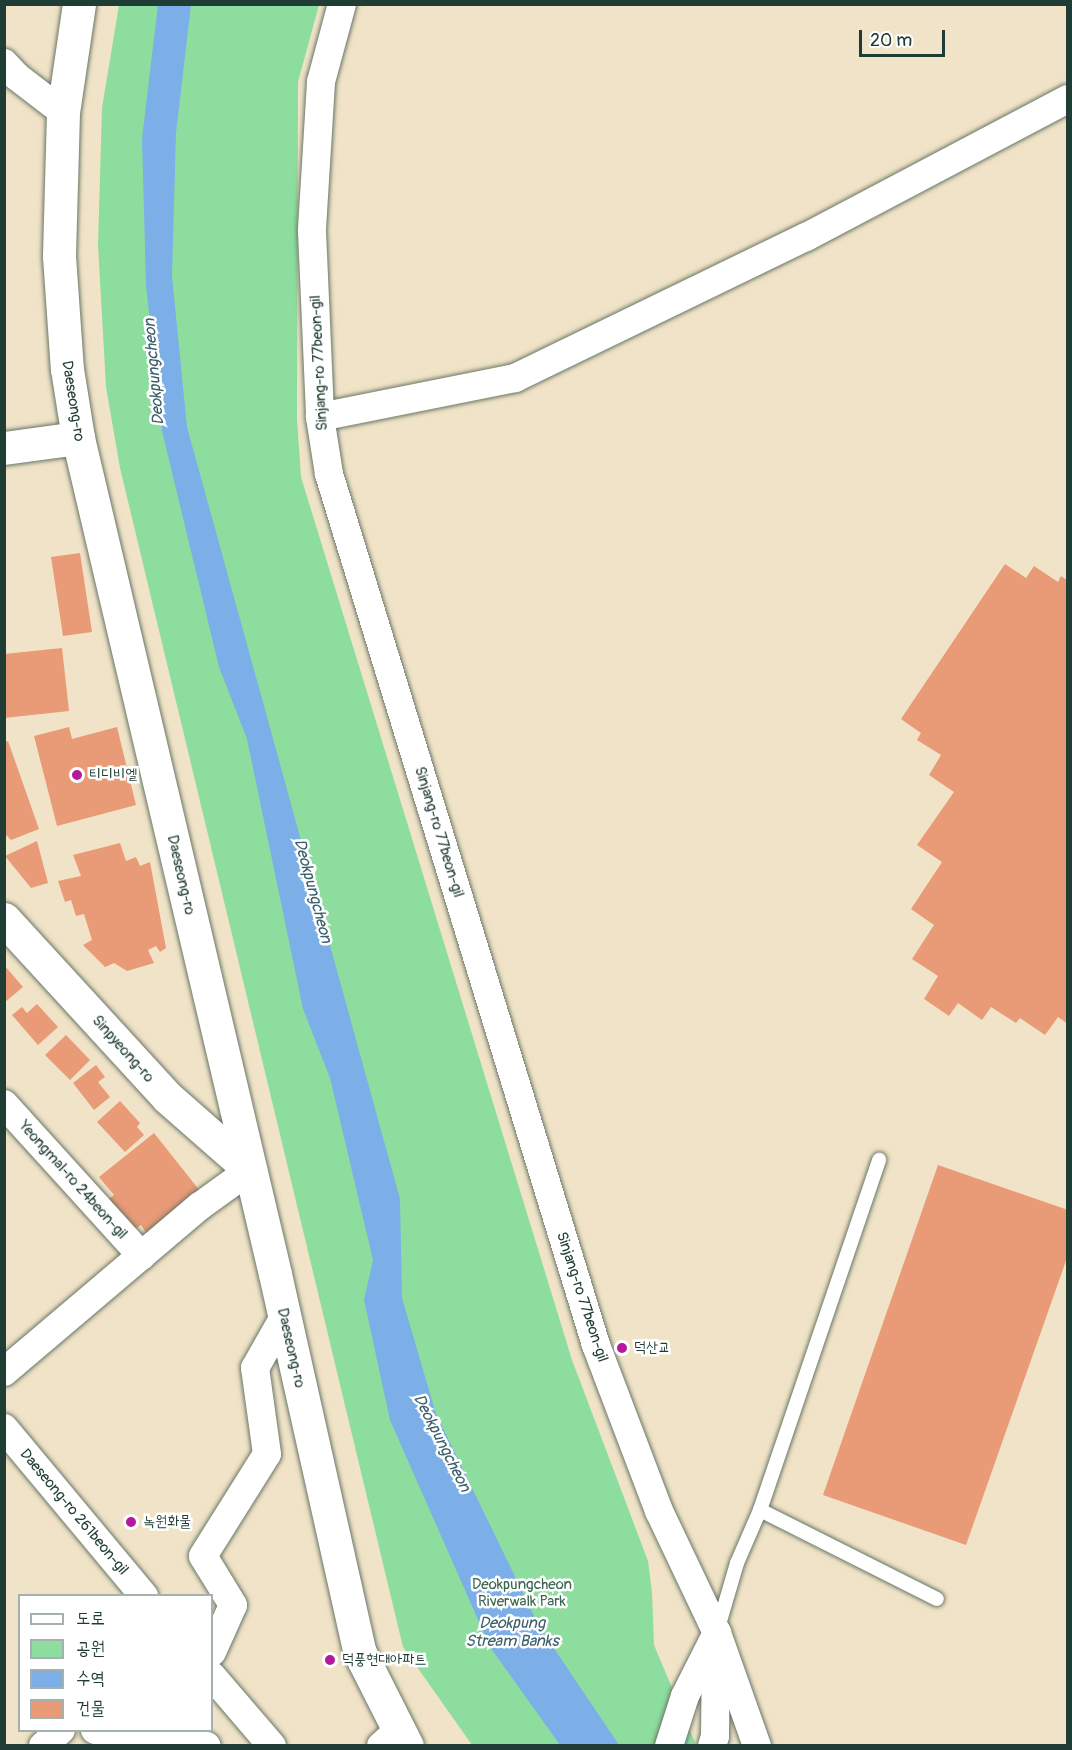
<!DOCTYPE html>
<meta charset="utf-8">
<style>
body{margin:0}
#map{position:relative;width:1072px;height:1750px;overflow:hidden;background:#f1e3c7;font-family:Pangolin,"Poor Story",sans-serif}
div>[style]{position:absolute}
.green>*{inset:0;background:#8dde9e}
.water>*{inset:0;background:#7caee8}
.building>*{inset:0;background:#e99a77}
.roads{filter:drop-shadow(0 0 2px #687767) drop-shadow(0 0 2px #687767)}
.service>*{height:14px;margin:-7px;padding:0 7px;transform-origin:7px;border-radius:7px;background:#fff}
.minor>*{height:28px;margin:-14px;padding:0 14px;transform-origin:14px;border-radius:14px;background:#fff}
.tertiary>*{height:33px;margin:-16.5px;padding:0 16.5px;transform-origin:16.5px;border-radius:16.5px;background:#fff}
.dots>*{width:16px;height:16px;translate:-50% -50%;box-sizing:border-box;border:3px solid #fff;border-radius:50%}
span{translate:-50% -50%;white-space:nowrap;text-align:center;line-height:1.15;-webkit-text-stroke:5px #fff;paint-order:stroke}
.street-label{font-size:15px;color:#1f3d34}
.poi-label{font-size:15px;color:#1f3d34}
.left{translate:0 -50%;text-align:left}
.park-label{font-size:15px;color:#3a654e}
.water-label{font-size:16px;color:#3b5f6a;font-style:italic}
.frame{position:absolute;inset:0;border:6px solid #1f3d34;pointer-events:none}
.legend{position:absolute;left:18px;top:1594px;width:195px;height:138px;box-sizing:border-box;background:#fff;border:2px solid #a5b1ae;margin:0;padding:8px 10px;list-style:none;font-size:18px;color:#1f3d34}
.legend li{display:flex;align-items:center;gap:12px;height:30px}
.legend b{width:30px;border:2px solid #a5b1ae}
.scale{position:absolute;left:859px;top:30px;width:86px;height:27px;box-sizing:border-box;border:3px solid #1f3d34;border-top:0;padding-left:8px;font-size:18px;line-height:21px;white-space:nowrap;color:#1f3d34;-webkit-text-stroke:4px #fff;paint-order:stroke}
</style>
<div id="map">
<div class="green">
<i style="clip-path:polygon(119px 5px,319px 5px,298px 82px,297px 419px,301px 477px,572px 1360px,648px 1561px,652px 1593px,654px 1645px,696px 1745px,472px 1745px,403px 1647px,120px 468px,106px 387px,98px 245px,102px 108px)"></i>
</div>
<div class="water">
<i style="clip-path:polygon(158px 5px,191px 5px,176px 133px,172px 276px,187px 427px,400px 1199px,402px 1298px,436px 1414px,492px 1529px,539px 1626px,619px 1745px,560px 1745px,490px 1647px,390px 1420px,364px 1300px,373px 1260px,330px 1078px,303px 1009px,247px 739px,219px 667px,162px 431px,146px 285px,142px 138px)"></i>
</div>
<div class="building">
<i style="clip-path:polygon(80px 553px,92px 632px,63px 636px,51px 557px)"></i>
<i style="clip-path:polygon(1005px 564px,1026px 578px,1034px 566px,1058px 582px,1061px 576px,1068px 581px,1068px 1024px,1058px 1017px,1045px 1035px,1020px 1018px,1016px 1023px,991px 1007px,982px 1020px,958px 1003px,949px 1016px,924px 999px,938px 976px,912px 959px,934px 925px,911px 909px,942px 862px,917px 845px,954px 792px,929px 775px,941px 755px,917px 740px,921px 733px,901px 719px)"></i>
<i style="clip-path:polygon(62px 648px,69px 711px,4px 718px,4px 654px)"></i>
<i style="clip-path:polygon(69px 727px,72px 739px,117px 727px,136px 805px,57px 826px,34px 736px)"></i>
<i style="clip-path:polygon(8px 741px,39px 829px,11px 840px,4px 833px,4px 742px)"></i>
<i style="clip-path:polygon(37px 841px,48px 883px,31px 888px,5px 856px)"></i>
<i style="clip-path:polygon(120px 843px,126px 861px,136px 857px,140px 866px,150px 862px,166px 948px,160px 952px,156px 946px,148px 950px,154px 963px,127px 971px,114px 963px,105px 967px,83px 945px,92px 940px,84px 914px,76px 916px,71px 900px,65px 902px,58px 881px,81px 876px,73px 855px)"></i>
<i style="clip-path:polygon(4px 965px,23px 987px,4px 1003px)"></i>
<i style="clip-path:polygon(37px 1004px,58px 1027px,38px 1045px,12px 1015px,22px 1007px,27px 1013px)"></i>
<i style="clip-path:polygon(66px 1035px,90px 1060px,70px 1080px,45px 1055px)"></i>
<i style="clip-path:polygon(96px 1065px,105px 1077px,98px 1082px,110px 1097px,94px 1110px,73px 1083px)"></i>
<i style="clip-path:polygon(120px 1101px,140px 1123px,137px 1127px,144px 1135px,125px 1152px,97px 1122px)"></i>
<i style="clip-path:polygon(154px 1133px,200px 1191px,147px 1234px,141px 1225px,130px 1233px,105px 1202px,114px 1195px,99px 1177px)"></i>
<i style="clip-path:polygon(938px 1165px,1068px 1210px,1068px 1255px,966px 1545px,823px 1495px)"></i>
</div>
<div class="roads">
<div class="service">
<i style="left:760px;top:1510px;width:198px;rotate:26.7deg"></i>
<i style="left:718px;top:1628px;width:68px;rotate:-73.7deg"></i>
<i style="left:737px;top:1563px;width:58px;rotate:-66.5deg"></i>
<i style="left:760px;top:1510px;width:370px;rotate:-71.2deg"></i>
</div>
<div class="minor">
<i style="left:342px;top:4px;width:81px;rotate:105.1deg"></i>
<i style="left:321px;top:82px;width:149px;rotate:93.5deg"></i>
<i style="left:312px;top:231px;width:186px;rotate:87.5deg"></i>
<i style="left:320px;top:417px;width:58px;rotate:81deg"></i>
<i style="left:329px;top:474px;width:911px;rotate:72.96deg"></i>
<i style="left:596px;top:1345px;width:178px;rotate:69.2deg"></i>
<i style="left:659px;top:1511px;width:135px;rotate:64.6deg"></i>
<i style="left:717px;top:1633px;width:120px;rotate:70.5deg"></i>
<i style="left:4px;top:63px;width:18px;rotate:47deg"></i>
<i style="left:16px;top:76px;width:59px;rotate:37.5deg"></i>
<i style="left:320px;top:417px;width:199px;rotate:-11.3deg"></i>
<i style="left:515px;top:378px;width:323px;rotate:-25.9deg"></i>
<i style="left:806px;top:237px;width:296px;rotate:-27.8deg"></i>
<i style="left:4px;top:1104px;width:205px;rotate:47.8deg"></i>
<i style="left:4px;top:1372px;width:257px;rotate:-40.3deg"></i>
<i style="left:200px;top:1206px;width:62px;rotate:-35.8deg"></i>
<i style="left:4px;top:1428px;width:219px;rotate:50.2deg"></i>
<i style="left:212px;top:1652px;width:51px;rotate:-65.9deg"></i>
<i style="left:233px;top:1605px;width:57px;rotate:-121.5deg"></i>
<i style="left:203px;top:1556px;width:120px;rotate:-57.9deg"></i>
<i style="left:267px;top:1454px;width:87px;rotate:-97.9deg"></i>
<i style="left:255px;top:1368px;width:59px;rotate:-60.4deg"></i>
<i style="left:212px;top:1676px;width:92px;rotate:49.4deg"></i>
<i style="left:95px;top:1730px;width:23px;rotate:18deg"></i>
<i style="left:117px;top:1737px;width:90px;rotate:5.7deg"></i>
<i style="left:43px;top:1746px;width:24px;rotate:-42deg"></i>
<i style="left:381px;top:1746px;width:24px;rotate:-42deg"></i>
<i style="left:669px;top:1746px;width:52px;rotate:-72.3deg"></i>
<i style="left:685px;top:1696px;width:71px;rotate:-63.1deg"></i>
<i style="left:712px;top:1746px;width:10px;rotate:-73deg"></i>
<i style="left:715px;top:1736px;width:86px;rotate:-89.3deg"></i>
</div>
<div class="tertiary">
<i style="left:79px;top:4px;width:109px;rotate:98.4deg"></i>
<i style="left:63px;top:112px;width:144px;rotate:91.6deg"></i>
<i style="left:59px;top:256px;width:113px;rotate:86deg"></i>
<i style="left:67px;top:369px;width:70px;rotate:80.9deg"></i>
<i style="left:78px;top:438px;width:859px;rotate:76.74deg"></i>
<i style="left:275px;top:1274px;width:388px;rotate:77.4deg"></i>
<i style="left:360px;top:1653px;width:104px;rotate:63.2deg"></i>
<i style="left:4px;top:448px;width:75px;rotate:-7.7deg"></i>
<i style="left:4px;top:919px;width:241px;rotate:47.5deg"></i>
<i style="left:167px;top:1097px;width:111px;rotate:41.3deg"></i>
</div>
</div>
<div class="dots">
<i style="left:77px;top:775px;background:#b5179e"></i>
<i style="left:622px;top:1348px;background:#b5179e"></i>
<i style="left:131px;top:1522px;background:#b5179e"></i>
<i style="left:330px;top:1660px;background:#b5179e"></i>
</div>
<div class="street-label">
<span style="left:319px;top:363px;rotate:-93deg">Sinjang-ro 77beon-gil</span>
<span style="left:73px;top:401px;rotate:81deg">Daeseong-ro</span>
<span style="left:439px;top:832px;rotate:73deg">Sinjang-ro 77beon-gil</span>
<span style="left:181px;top:875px;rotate:77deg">Daeseong-ro</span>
<span style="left:123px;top:1049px;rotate:48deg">Sinpyeong-ro</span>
<span style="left:73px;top:1180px;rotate:48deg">Yeongmal-ro 24beon-gil</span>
<span style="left:582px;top:1297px;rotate:72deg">Sinjang-ro 77beon-gil</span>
<span style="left:291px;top:1348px;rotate:77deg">Daeseong-ro</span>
<span style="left:74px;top:1512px;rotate:50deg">Daeseong-ro 261beon-gil</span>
</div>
<div class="poi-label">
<span class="left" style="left:89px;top:775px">티디비엘</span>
<span class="left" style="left:634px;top:1348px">덕산교</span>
<span class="left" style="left:143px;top:1522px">녹원화물</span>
<span class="left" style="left:342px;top:1660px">덕풍현대아파트</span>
</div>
<div class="park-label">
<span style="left:522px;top:1593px">Deokpungcheon<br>Riverwalk Park</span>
</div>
<div class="water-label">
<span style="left:154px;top:372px;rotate:-95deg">Deokpungcheon</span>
<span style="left:313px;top:891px;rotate:75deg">Deokpungcheon</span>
<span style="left:442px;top:1443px;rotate:63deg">Deokpungcheon</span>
<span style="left:512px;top:1632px">Deokpung<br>Stream Banks</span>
</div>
<div class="frame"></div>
<ul class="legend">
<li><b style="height:8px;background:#fff"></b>도로</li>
<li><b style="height:16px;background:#8dde9e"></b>공원</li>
<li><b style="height:16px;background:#7caee8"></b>수역</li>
<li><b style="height:16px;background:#e99a77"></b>건물</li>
</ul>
<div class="scale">20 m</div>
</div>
